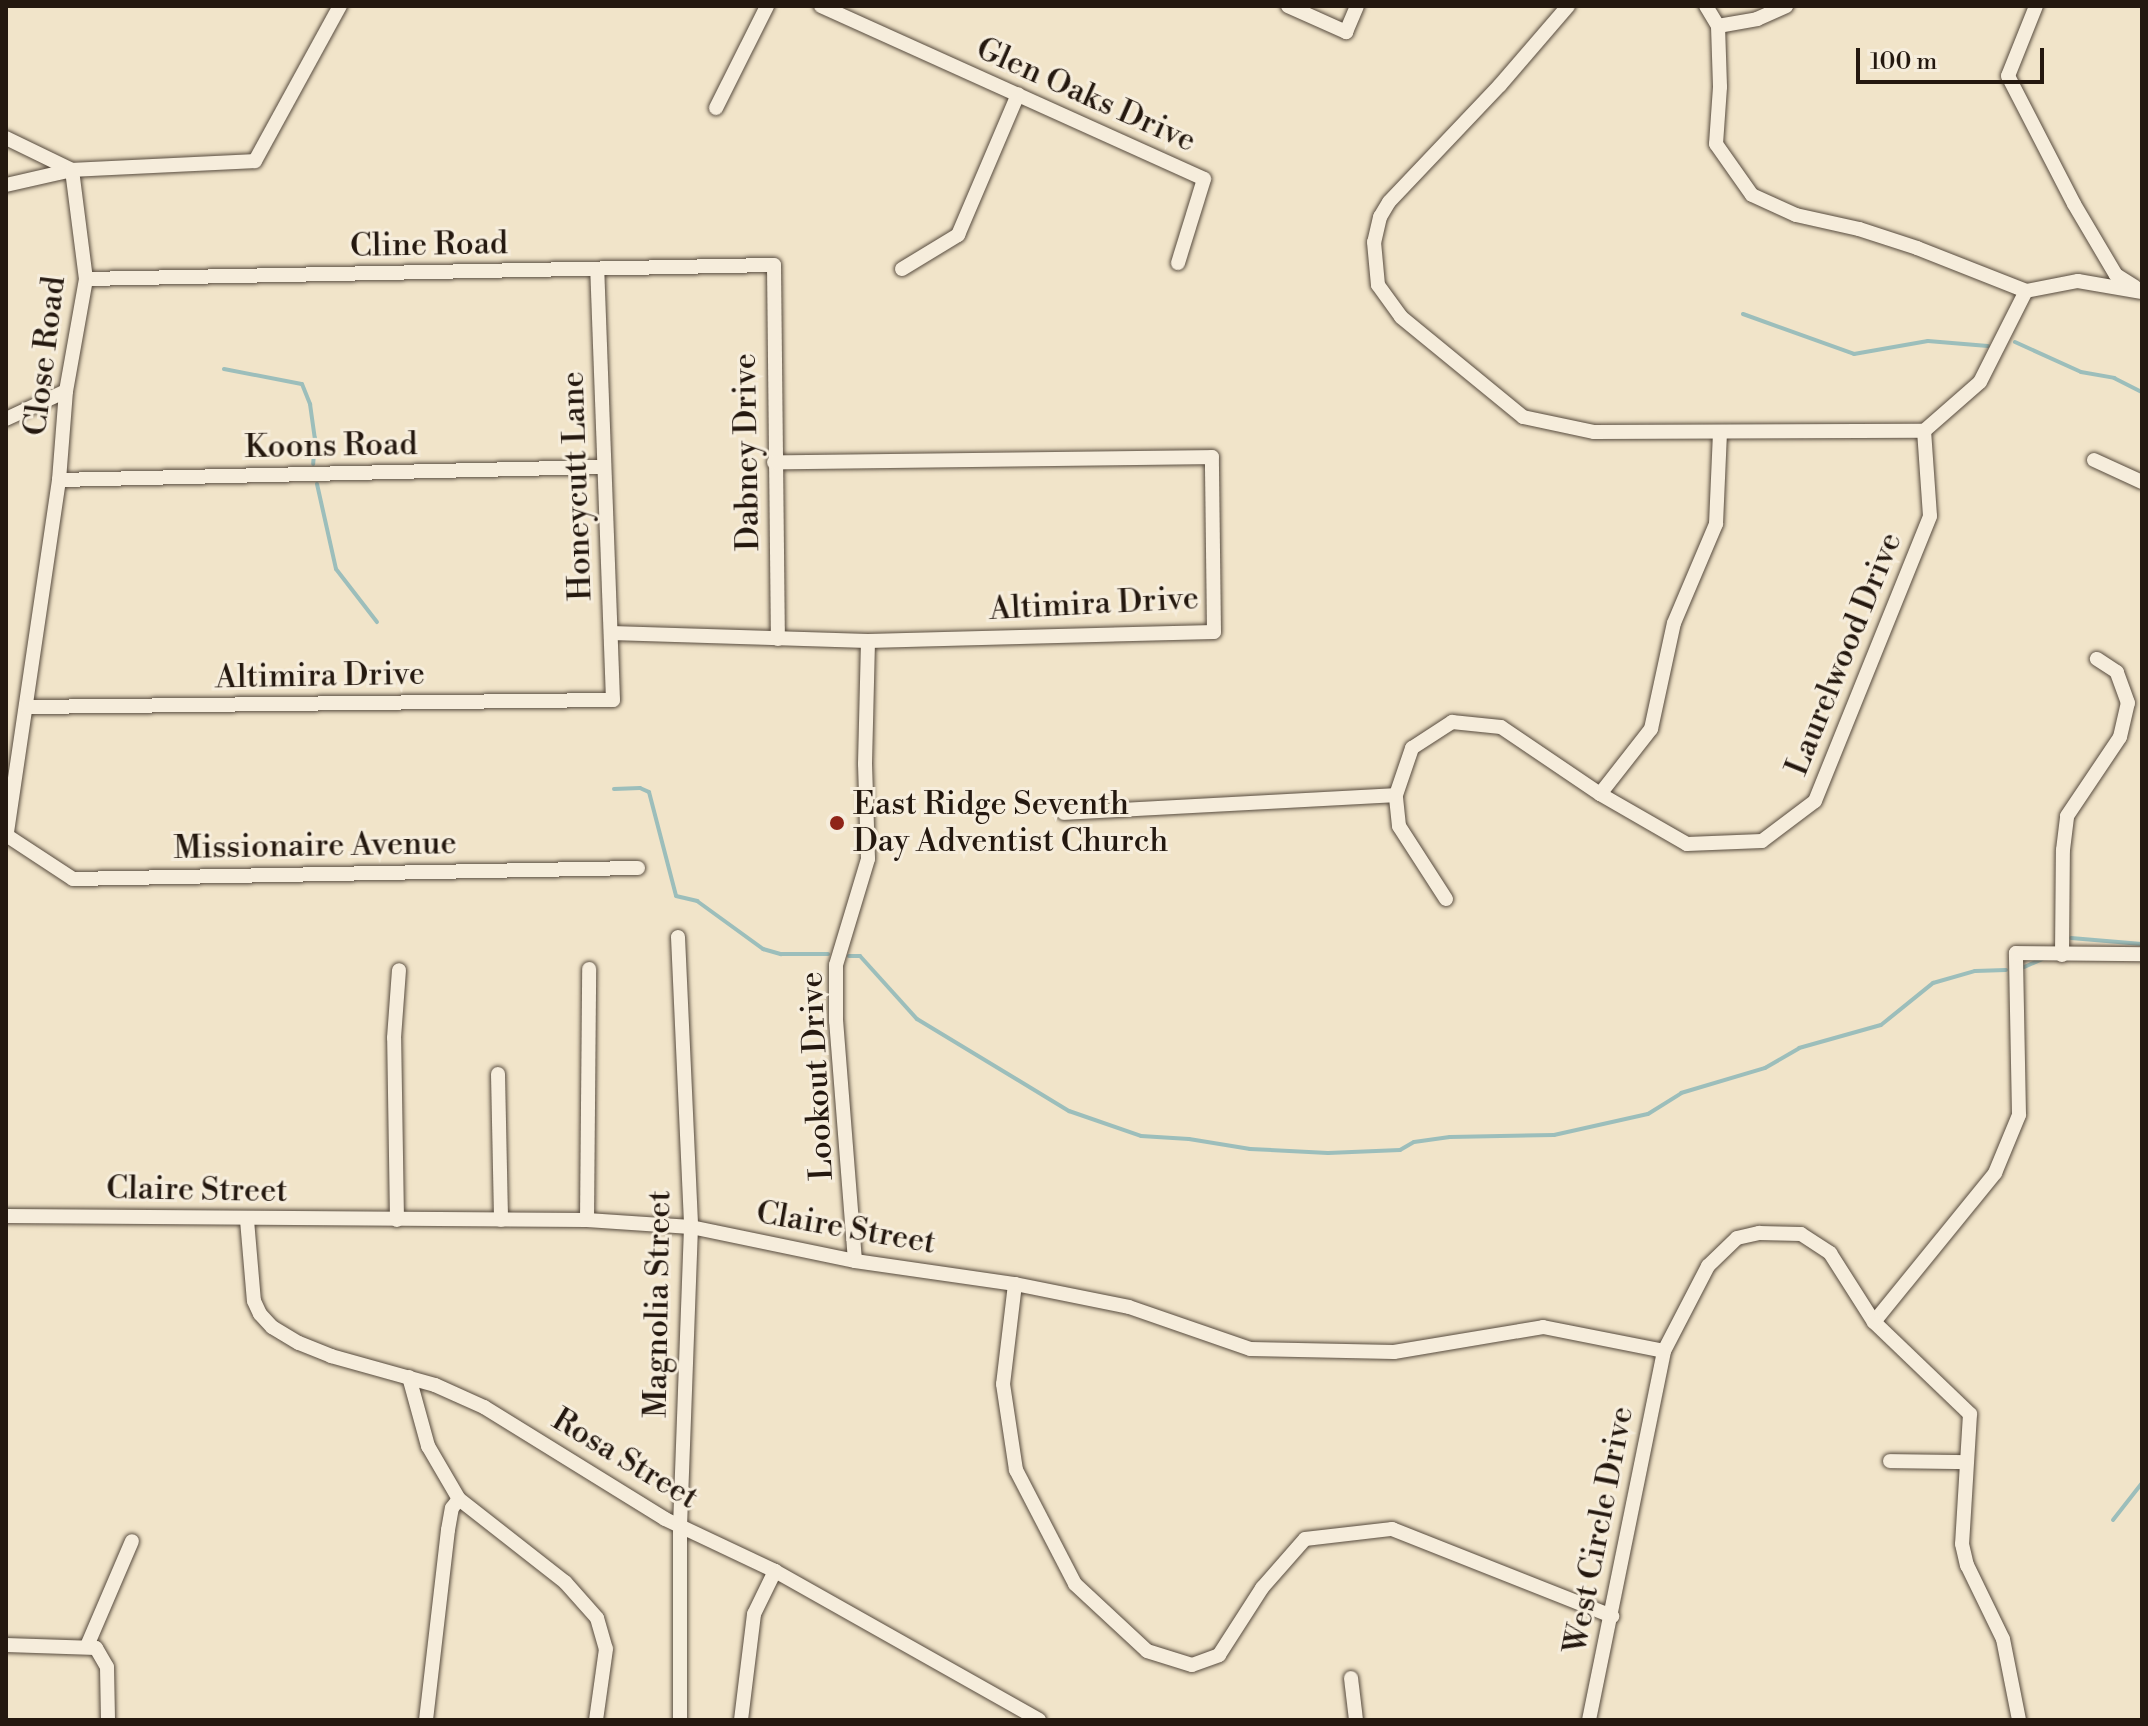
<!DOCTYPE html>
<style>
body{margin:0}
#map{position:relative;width:2148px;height:1726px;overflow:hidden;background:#f1e4c9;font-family:"Libre Bodoni",serif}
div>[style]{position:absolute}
.stream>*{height:4px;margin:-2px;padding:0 2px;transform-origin:2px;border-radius:2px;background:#9cbebb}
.roads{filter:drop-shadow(0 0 2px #574b3e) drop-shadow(0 0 2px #574b3e)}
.minor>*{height:14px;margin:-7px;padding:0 7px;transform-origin:7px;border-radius:7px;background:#f6eddc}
.dots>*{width:22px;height:22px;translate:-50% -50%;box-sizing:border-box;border:4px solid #f6eddc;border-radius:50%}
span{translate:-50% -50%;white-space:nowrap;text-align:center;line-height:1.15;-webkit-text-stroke:6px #f6eddc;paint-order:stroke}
.street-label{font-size:32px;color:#24180f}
.poi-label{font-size:32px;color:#24180f}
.left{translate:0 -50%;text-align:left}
.frame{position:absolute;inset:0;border:8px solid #24180f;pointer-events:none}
.scale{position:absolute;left:1856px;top:48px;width:188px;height:36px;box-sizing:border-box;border:4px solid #24180f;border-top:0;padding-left:10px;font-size:24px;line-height:28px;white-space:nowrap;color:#24180f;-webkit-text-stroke:6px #f6eddc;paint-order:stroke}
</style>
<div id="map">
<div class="stream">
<i style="left:1743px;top:314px;width:118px;rotate:19.8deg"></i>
<i style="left:1854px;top:354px;width:75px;rotate:-10deg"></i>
<i style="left:1928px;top:341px;width:60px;rotate:4.8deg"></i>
<i style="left:2015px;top:342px;width:72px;rotate:24.4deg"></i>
<i style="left:2081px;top:372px;width:34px;rotate:10deg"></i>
<i style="left:2114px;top:378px;width:31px;rotate:27deg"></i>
<i style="left:224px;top:369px;width:79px;rotate:10.9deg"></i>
<i style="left:302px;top:384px;width:22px;rotate:68deg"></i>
<i style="left:310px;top:404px;width:34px;rotate:82deg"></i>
<i style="left:315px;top:438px;width:26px;rotate:94deg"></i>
<i style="left:317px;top:484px;width:87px;rotate:77.4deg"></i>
<i style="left:336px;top:569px;width:67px;rotate:52.3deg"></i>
<i style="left:614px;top:789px;width:26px;rotate:-2deg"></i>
<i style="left:640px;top:788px;width:10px;rotate:24deg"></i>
<i style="left:649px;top:792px;width:107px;rotate:75.4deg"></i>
<i style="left:676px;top:896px;width:22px;rotate:13deg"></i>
<i style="left:697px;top:901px;width:82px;rotate:36deg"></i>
<i style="left:763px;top:949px;width:19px;rotate:16deg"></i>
<i style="left:781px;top:954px;width:47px"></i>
<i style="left:2071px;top:938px;width:71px;rotate:4.8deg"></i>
<i style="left:849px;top:956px;width:11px"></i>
<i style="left:860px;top:956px;width:85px;rotate:47.9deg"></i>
<i style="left:917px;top:1019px;width:178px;rotate:31.2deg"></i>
<i style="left:1069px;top:1111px;width:76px;rotate:19.1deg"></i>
<i style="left:1141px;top:1136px;width:48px;rotate:3.6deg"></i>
<i style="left:1189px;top:1139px;width:62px;rotate:9.3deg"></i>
<i style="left:1250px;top:1149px;width:78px;rotate:2.9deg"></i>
<i style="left:1328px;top:1153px;width:72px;rotate:-2.4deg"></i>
<i style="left:1400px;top:1150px;width:16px;rotate:-30deg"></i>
<i style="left:1414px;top:1142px;width:36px;rotate:-8deg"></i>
<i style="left:1450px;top:1137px;width:104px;rotate:-1.1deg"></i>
<i style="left:1554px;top:1135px;width:96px;rotate:-12.6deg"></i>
<i style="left:1648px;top:1114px;width:39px;rotate:-32deg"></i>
<i style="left:1681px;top:1093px;width:88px;rotate:-16.6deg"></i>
<i style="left:1765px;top:1068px;width:39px;rotate:-30deg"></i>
<i style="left:1799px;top:1048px;width:85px;rotate:-15.7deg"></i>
<i style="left:1881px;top:1025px;width:67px;rotate:-38.9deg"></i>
<i style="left:1933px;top:983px;width:44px;rotate:-15.9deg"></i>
<i style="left:1975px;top:971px;width:31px;rotate:-2deg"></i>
<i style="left:2022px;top:968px;width:22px;rotate:-24deg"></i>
<i style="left:2113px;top:1520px;width:47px;rotate:-51.9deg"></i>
</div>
<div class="roads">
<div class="minor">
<i style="left:821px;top:6px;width:420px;rotate:24.3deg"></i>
<i style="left:1204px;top:179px;width:88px;rotate:107.2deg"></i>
<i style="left:1288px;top:6px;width:64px;rotate:24.1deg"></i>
<i style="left:1346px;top:32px;width:28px;rotate:-67deg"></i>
<i style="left:1568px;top:6px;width:104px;rotate:130.7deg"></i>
<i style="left:1500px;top:85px;width:161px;rotate:133.5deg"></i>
<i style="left:1389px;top:202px;width:17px;rotate:121deg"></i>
<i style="left:1380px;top:217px;width:26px;rotate:103deg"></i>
<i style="left:1374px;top:242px;width:43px;rotate:84.7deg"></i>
<i style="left:1378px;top:285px;width:39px;rotate:54deg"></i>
<i style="left:1401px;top:317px;width:158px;rotate:39.3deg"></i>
<i style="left:1523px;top:417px;width:73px;rotate:11.9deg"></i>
<i style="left:1594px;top:432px;width:330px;rotate:-0.2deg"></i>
<i style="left:1924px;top:431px;width:74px;rotate:-41.2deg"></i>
<i style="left:1980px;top:382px;width:102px;rotate:-63.2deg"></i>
<i style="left:2026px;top:291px;width:53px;rotate:-10.9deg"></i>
<i style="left:2078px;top:281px;width:65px;rotate:9.8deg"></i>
<i style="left:1706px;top:6px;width:23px;rotate:59deg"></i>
<i style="left:1718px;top:26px;width:61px;rotate:88.1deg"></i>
<i style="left:1720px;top:87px;width:57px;rotate:94deg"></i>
<i style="left:1716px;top:144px;width:62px;rotate:54.8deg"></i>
<i style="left:1752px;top:195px;width:48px;rotate:24.4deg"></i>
<i style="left:1796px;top:215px;width:65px;rotate:12.5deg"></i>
<i style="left:1859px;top:229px;width:61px;rotate:18.1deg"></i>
<i style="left:1917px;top:248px;width:117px;rotate:21.5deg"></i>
<i style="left:2036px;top:6px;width:75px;rotate:111.8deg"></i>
<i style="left:2008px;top:76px;width:144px;rotate:62.7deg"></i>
<i style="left:2074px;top:204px;width:82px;rotate:59.4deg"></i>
<i style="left:2116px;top:275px;width:22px;rotate:32deg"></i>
<i style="left:1718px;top:26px;width:40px;rotate:-10deg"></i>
<i style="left:1757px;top:19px;width:32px;rotate:-24deg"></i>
<i style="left:716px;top:108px;width:114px;rotate:-63.4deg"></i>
<i style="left:6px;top:138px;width:73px;rotate:25.9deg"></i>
<i style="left:72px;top:170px;width:110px;rotate:82.7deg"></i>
<i style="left:86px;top:279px;width:114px;rotate:100.1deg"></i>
<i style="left:66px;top:391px;width:89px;rotate:94.5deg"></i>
<i style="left:59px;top:480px;width:358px;rotate:98.4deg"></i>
<i style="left:6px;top:185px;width:68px;rotate:-12.8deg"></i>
<i style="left:72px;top:170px;width:183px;rotate:-2.8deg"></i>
<i style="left:255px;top:161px;width:177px;rotate:-61.3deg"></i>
<i style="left:902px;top:269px;width:66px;rotate:-31.3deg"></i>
<i style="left:958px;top:235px;width:153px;rotate:-66.9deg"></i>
<i style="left:86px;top:279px;width:688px;rotate:-1.17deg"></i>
<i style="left:774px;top:265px;width:374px;rotate:89.4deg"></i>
<i style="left:6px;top:419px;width:66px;rotate:-25deg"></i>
<i style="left:2094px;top:460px;width:53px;rotate:24.6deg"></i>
<i style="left:59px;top:480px;width:545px;rotate:-1.37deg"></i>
<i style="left:611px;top:633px;width:257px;rotate:1.8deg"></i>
<i style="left:868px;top:641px;width:346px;rotate:-1.5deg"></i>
<i style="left:1214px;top:632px;width:175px;rotate:-90.7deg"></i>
<i style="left:1212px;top:457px;width:438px;rotate:179.3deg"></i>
<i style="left:28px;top:707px;width:585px;rotate:-0.69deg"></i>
<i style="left:613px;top:700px;width:431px;rotate:-92.1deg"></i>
<i style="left:1600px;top:794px;width:83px;rotate:-51.9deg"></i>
<i style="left:1651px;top:729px;width:108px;rotate:-77.8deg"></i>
<i style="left:1674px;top:623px;width:108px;rotate:-67deg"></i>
<i style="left:1716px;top:524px;width:92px;rotate:-87.5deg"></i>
<i style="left:1064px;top:813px;width:332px;rotate:-3.1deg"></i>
<i style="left:6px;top:835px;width:80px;rotate:33.3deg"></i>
<i style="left:73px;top:879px;width:565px;rotate:-1.12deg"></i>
<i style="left:1446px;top:899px;width:87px;rotate:-122.8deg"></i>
<i style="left:1399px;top:826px;width:31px;rotate:-96deg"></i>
<i style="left:1396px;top:795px;width:50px;rotate:-71.2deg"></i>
<i style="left:1412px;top:748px;width:48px;rotate:-33deg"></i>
<i style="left:1452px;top:722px;width:49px;rotate:5.8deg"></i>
<i style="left:1501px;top:727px;width:120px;rotate:34.1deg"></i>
<i style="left:1600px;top:794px;width:100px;rotate:29.9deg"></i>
<i style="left:1687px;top:844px;width:75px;rotate:-2.3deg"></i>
<i style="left:1762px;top:841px;width:66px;rotate:-37deg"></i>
<i style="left:1815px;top:801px;width:307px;rotate:-68deg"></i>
<i style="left:1930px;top:516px;width:85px;rotate:-94deg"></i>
<i style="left:678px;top:937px;width:290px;rotate:87.4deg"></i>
<i style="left:691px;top:1227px;width:299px;rotate:92.1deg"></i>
<i style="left:680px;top:1526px;width:194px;rotate:90deg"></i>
<i style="left:2062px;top:955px;width:105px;rotate:-89.5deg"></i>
<i style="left:2063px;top:850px;width:34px;rotate:-83deg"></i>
<i style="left:2067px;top:816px;width:95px;rotate:-56.1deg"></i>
<i style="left:2120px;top:737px;width:35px;rotate:-77deg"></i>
<i style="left:2128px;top:703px;width:33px;rotate:-110deg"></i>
<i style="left:2117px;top:672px;width:24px;rotate:-147deg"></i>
<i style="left:498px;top:1074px;width:146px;rotate:88.8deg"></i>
<i style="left:6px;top:1216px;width:581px;rotate:0.39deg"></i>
<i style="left:587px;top:1220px;width:104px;rotate:3.9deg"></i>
<i style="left:691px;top:1227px;width:167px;rotate:11.7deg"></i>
<i style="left:855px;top:1261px;width:162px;rotate:8.2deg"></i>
<i style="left:1015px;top:1284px;width:116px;rotate:11.4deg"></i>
<i style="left:1129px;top:1307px;width:128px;rotate:19.1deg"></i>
<i style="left:1250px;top:1349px;width:144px;rotate:1.2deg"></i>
<i style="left:1394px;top:1352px;width:151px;rotate:-9.5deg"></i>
<i style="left:1543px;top:1327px;width:123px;rotate:11.2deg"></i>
<i style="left:247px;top:1220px;width:81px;rotate:85.1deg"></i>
<i style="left:254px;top:1301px;width:14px;rotate:65deg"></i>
<i style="left:260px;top:1314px;width:18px;rotate:47deg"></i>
<i style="left:272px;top:1327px;width:31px;rotate:31deg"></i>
<i style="left:299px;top:1343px;width:35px;rotate:22deg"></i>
<i style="left:331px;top:1356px;width:108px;rotate:15.6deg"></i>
<i style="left:435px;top:1385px;width:54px;rotate:24.2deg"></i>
<i style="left:484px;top:1407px;width:213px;rotate:31.7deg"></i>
<i style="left:665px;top:1519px;width:122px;rotate:25.3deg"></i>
<i style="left:775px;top:1571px;width:303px;rotate:29.4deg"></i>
<i style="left:397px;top:1220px;width:182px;rotate:-90.9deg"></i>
<i style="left:394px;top:1038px;width:68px;rotate:-85.8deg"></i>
<i style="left:587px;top:1220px;width:251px;rotate:-89.5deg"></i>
<i style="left:855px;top:1261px;width:241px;rotate:-94.5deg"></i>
<i style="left:836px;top:1021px;width:56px;rotate:-90deg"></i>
<i style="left:836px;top:965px;width:111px;rotate:-73.2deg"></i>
<i style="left:868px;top:859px;width:95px;rotate:-91.8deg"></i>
<i style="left:865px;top:764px;width:123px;rotate:-88.6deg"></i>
<i style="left:1015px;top:1284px;width:101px;rotate:96.8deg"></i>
<i style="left:1003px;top:1384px;width:87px;rotate:81.4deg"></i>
<i style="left:1016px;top:1470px;width:128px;rotate:62.6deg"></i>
<i style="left:1075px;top:1584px;width:98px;rotate:42.9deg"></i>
<i style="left:1147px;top:1651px;width:47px;rotate:17.3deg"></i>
<i style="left:1192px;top:1665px;width:29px;rotate:-20deg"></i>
<i style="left:1219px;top:1655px;width:80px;rotate:-57.3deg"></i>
<i style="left:1262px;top:1588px;width:65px;rotate:-48.7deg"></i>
<i style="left:1305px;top:1539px;width:88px;rotate:-6.6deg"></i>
<i style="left:1392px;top:1529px;width:237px;rotate:21.6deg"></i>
<i style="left:1874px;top:1322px;width:192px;rotate:-50.9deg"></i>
<i style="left:1995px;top:1173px;width:63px;rotate:-67.5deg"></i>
<i style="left:2019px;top:1115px;width:162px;rotate:-91.1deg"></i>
<i style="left:2016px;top:953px;width:126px;rotate:0.5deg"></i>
<i style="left:409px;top:1377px;width:72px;rotate:74.6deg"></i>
<i style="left:428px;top:1446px;width:61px;rotate:59.7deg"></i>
<i style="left:459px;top:1499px;width:135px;rotate:38.1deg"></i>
<i style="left:565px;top:1582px;width:48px;rotate:48.4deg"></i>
<i style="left:597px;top:1618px;width:32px;rotate:74deg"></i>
<i style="left:606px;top:1649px;width:72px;rotate:98deg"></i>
<i style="left:1890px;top:1461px;width:76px;rotate:0.8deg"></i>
<i style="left:6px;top:1645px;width:90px;rotate:1.9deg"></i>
<i style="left:96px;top:1648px;width:22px;rotate:60deg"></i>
<i style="left:107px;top:1667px;width:53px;rotate:88.9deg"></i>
<i style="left:87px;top:1646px;width:114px;rotate:-66.8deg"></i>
<i style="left:1351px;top:1678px;width:42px;rotate:83.2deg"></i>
<i style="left:426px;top:1720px;width:191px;rotate:-83.4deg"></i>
<i style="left:448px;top:1530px;width:22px;rotate:-80deg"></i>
<i style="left:452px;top:1508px;width:11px;rotate:-52deg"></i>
<i style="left:741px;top:1720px;width:107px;rotate:-83deg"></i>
<i style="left:754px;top:1614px;width:48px;rotate:-64deg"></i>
<i style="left:1589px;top:1720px;width:377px;rotate:-78.5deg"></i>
<i style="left:1664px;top:1351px;width:96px;rotate:-62.6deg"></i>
<i style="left:1708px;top:1266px;width:40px;rotate:-44deg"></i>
<i style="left:1737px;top:1238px;width:23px;rotate:-13deg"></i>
<i style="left:1759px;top:1233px;width:42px;rotate:1.4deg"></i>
<i style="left:1801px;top:1234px;width:35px;rotate:33deg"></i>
<i style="left:1830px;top:1253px;width:82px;rotate:57.5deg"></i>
<i style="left:1874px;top:1322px;width:133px;rotate:43.8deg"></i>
<i style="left:1970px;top:1414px;width:130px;rotate:93.5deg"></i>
<i style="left:1962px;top:1544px;width:22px;rotate:77deg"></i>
<i style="left:1967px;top:1565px;width:82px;rotate:64.1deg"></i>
<i style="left:2003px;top:1639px;width:83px;rotate:78.8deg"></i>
</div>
</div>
<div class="dots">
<i style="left:837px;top:823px;background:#8f2418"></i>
</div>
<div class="street-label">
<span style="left:1086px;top:95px;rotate:24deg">Glen Oaks Drive</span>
<span style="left:429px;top:245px;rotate:-1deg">Cline Road</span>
<span style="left:45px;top:356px;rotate:-83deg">Close Road</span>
<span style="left:331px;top:446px;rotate:-1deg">Koons Road</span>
<span style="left:747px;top:452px;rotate:-91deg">Dabney Drive</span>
<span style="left:577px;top:486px;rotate:-92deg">Honeycutt Lane</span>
<span style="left:1094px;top:604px;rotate:-3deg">Altimira Drive</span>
<span style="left:1844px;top:654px;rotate:-68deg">Laurelwood Drive</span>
<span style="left:320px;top:676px;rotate:-1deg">Altimira Drive</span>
<span style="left:315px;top:846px;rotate:-1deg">Missionaire Avenue</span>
<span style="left:817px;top:1076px;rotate:-93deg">Lookout Drive</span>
<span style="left:197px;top:1190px;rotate:1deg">Claire Street</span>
<span style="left:846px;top:1228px;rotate:10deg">Claire Street</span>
<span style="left:658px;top:1304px;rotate:-89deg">Magnolia Street</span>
<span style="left:625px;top:1459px;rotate:31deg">Rosa Street</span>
<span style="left:1599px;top:1530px;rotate:-79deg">West Circle Drive</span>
</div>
<div class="poi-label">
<span class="left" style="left:853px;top:823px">East Ridge Seventh<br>Day Adventist Church</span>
</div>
<div class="frame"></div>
<div class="scale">100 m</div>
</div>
